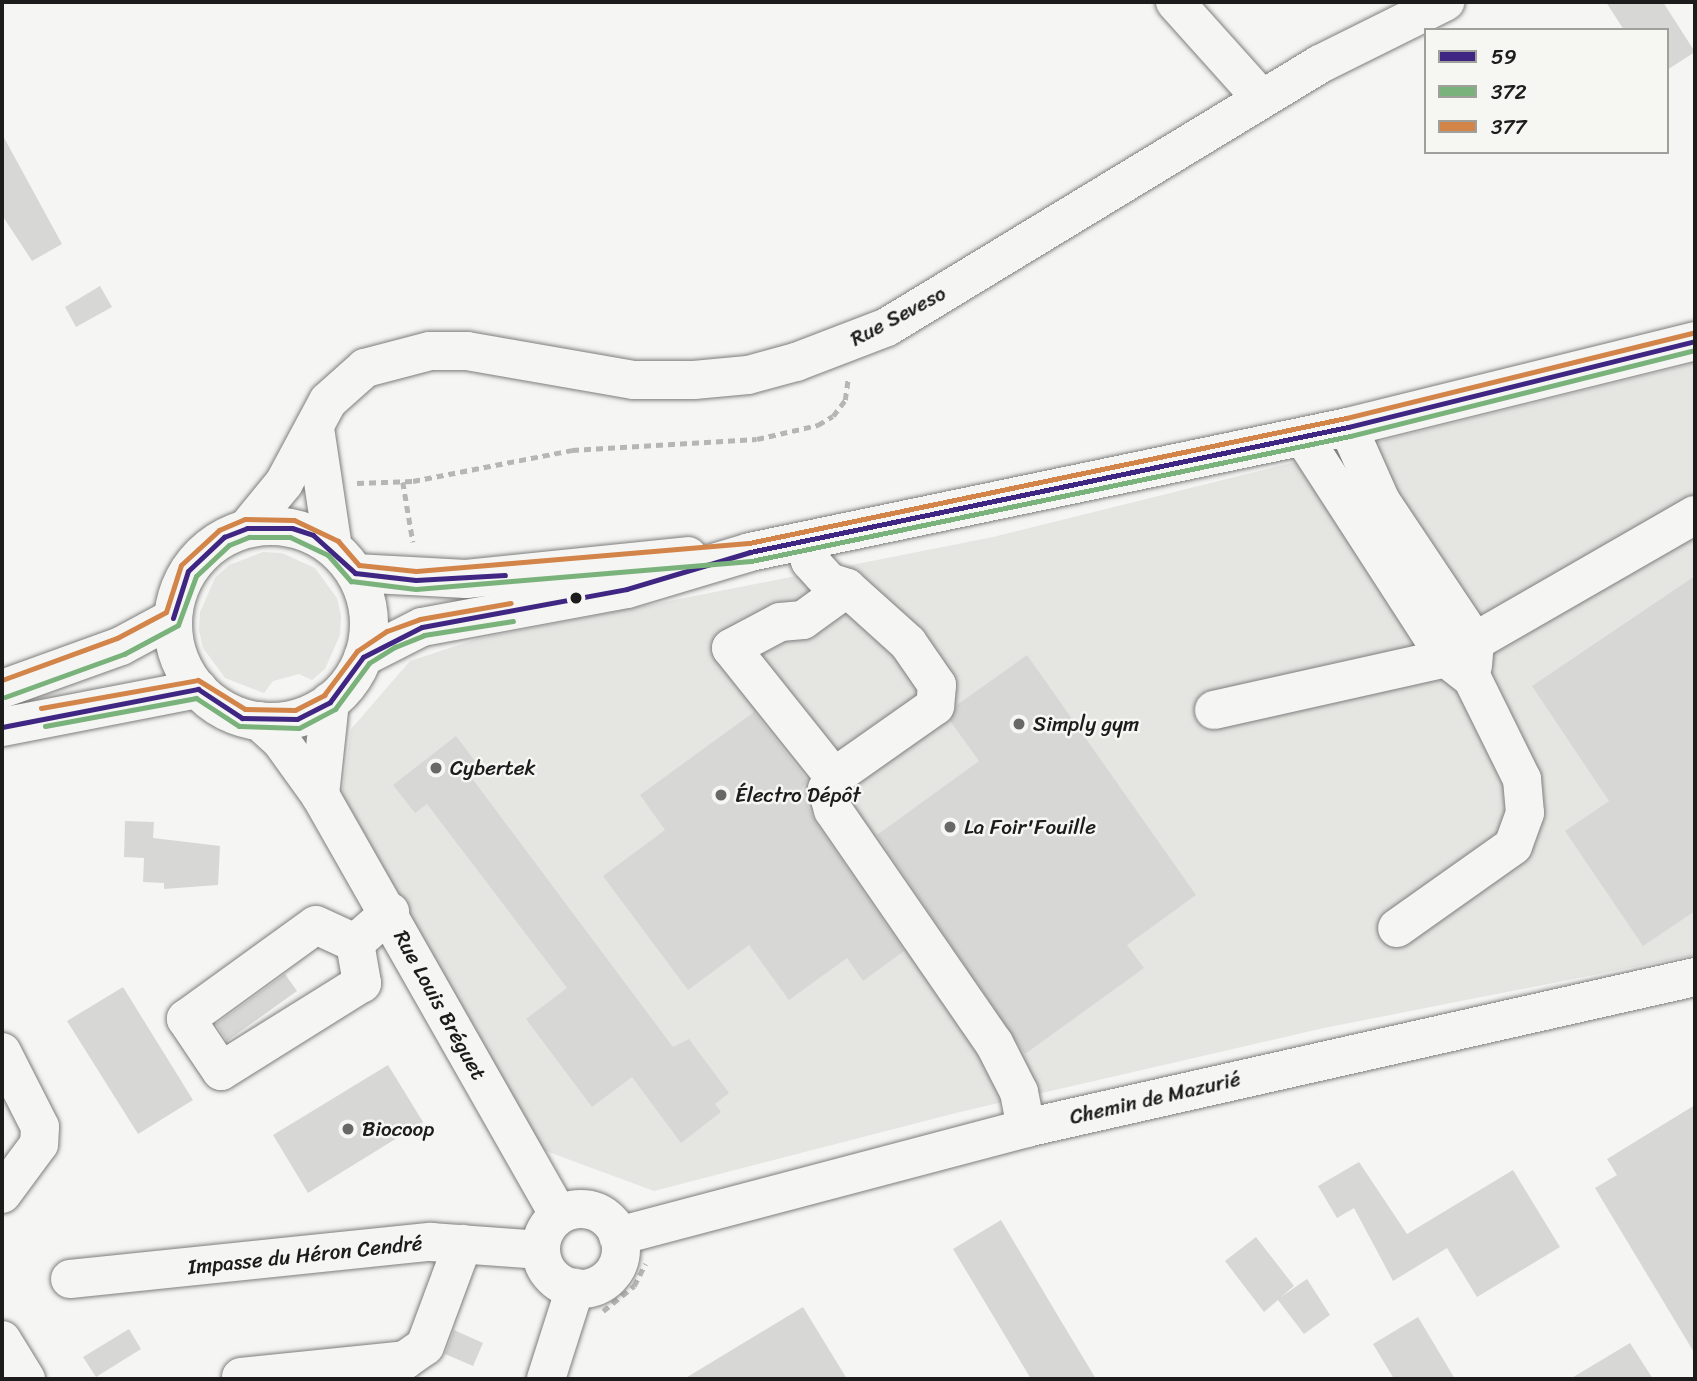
<!DOCTYPE html>
<meta charset="utf-8">
<style>
body{margin:0}
#map{position:relative;width:1697px;height:1381px;overflow:hidden;background:#f5f5f3;font-family:Sriracha,sans-serif}
div>[style]{position:absolute}
.built>*{inset:0;background:#e5e5e2}
.green>*{inset:0;background:#e4e4e1}
.building>*{inset:0;background:#d7d7d6}
.path>*{height:4.5px;margin-top:-2.25px;transform-origin:0;background:repeating-linear-gradient(90deg,#b6b6b5 0 7px,transparent 0 12px)}
.roads{filter:drop-shadow(0 0 2px #7e7e7d) drop-shadow(0 0 2px #7e7e7d)}
.minor>*{height:38px;margin:-19px;padding:0 19px;transform-origin:19px;border-radius:19px;background:#f5f5f3}
.minor>.ring{margin:-19px;padding:0;box-sizing:content-box;background:none;border:38px solid #f5f5f3;border-radius:50%}
.major>*{height:38px;margin:-19px;padding:0 19px;transform-origin:19px;border-radius:19px;background:#f5f5f3}
.major>.ring{margin:-19px;padding:0;box-sizing:content-box;background:none;border:38px solid #f5f5f3;border-radius:50%}
.bus-1>*{height:5px;margin:-2.5px;padding:0 2.5px;transform-origin:2.5px;border-radius:2.5px;background:#3f2682}
.bus-2>*{height:5px;margin:-2.5px;padding:0 2.5px;transform-origin:2.5px;border-radius:2.5px;background:#7ab27b}
.bus-3>*{height:5px;margin:-2.5px;padding:0 2.5px;transform-origin:2.5px;border-radius:2.5px;background:#d38449}
.dots>*{width:19px;height:19px;translate:-50% -50%;box-sizing:border-box;border:4px solid #f6f6f2;border-radius:50%}
span{translate:-50% -50%;white-space:nowrap;text-align:center;line-height:1.15;-webkit-text-stroke:5px #f6f6f2;paint-order:stroke}
.street-label{font-size:21px;color:#1c1c1c}
.poi-label{font-size:21px;color:#1c1c1c}
.left{translate:0 -50%;text-align:left}
.frame{position:absolute;inset:0;border:4px solid #1c1c1c;pointer-events:none}
.legend{position:absolute;left:1424px;top:28px;width:245px;height:126px;box-sizing:border-box;background:#f6f6f2;border:2px solid #9f9f9c;margin:0;padding:9px 12px;list-style:none;font-size:21px;color:#1c1c1c}
.legend li{display:flex;align-items:center;gap:14px;height:35px}
.legend b{width:35px;border:2px solid #9f9f9c}
</style>
<div id="map">
<div class="built">
<i style="clip-path:polygon(1695px 363px,1695px 955px,1324px 1028px,960px 1112px,654px 1191px,543px 1150px,341px 803px,351px 729px,410px 661px,477px 639px,993px 537px)"></i>
</div>
<div class="green">
<i style="clip-path:polygon(263px 552px,282px 553px,315px 568px,337px 598px,341px 616px,340px 635px,325px 669px,312px 680px,299px 674px,273px 681px,264px 693px,225px 678px,203px 648px,199px 630px,200px 612px,215px 578px,229px 565px)"></i>
</div>
<div class="building">
<i style="clip-path:polygon(1606px 2px,1663px 2px,1695px 52px,1667px 70px,1667px 30px,1624px 30px)"></i>
<i style="clip-path:polygon(2px 134px,62px 244px,32px 261px,2px 215px)"></i>
<i style="clip-path:polygon(100px 286px,112px 307px,76px 327px,65px 307px)"></i>
<i style="clip-path:polygon(1695px 576px,1695px 911px,1643px 946px,1565px 831px,1609px 801px,1532px 686px)"></i>
<i style="clip-path:polygon(1027px 655px,1196px 895px,1127px 945px,1144px 968px,1025px 1054px,877px 835px,979px 761px,950px 721px,957px 705px)"></i>
<i style="clip-path:polygon(754px 712px,807px 780px,801px 791px,815px 822px,904px 951px,863px 981px,847px 958px,789px 1000px,749px 945px,688px 990px,603px 876px,665px 830px,640px 795px)"></i>
<i style="clip-path:polygon(456px 736px,478px 765px,468px 773px,673px 1047px,689px 1039px,729px 1093px,715px 1104px,721px 1112px,681px 1143px,632px 1077px,592px 1107px,526px 1019px,567px 988px,427px 804px,415px 813px,393px 785px)"></i>
<i style="clip-path:polygon(125px 821px,154px 822px,153px 838px,220px 846px,218px 885px,164px 889px,164px 883px,143px 882px,144px 858px,124px 857px)"></i>
<i style="clip-path:polygon(285px 974px,297px 991px,227px 1041px,216px 1024px)"></i>
<i style="clip-path:polygon(123px 987px,193px 1100px,138px 1134px,67px 1021px)"></i>
<i style="clip-path:polygon(388px 1065px,423px 1122px,308px 1193px,273px 1135px)"></i>
<i style="clip-path:polygon(1695px 1105px,1695px 1354px,1595px 1188px,1617px 1175px,1607px 1159px)"></i>
<i style="clip-path:polygon(1359px 1162px,1407px 1234px,1513px 1170px,1560px 1247px,1477px 1297px,1447px 1248px,1393px 1281px,1354px 1208px,1337px 1218px,1318px 1186px)"></i>
<i style="clip-path:polygon(1001px 1220px,1058px 1316px,1096px 1379px,1031px 1379px,953px 1249px)"></i>
<i style="clip-path:polygon(1256px 1237px,1294px 1286px,1281px 1297px,1307px 1279px,1330px 1315px,1304px 1334px,1278px 1300px,1264px 1312px,1225px 1261px)"></i>
<i style="clip-path:polygon(803px 1307px,847px 1379px,684px 1379px)"></i>
<i style="clip-path:polygon(1418px 1317px,1455px 1379px,1394px 1379px,1373px 1344px)"></i>
<i style="clip-path:polygon(129px 1329px,141px 1349px,96px 1377px,83px 1357px)"></i>
<i style="clip-path:polygon(454px 1330px,483px 1343px,473px 1366px,445px 1354px)"></i>
<i style="clip-path:polygon(1630px 1343px,1653px 1379px,1570px 1379px)"></i>
</div>
<div class="path">
<i style="left:403px;top:482px;width:61px;rotate:80.5deg"></i>
<i style="left:357px;top:483px;width:56px;rotate:-2deg"></i>
<i style="left:413px;top:481px;width:162px;rotate:-11deg"></i>
<i style="left:572px;top:450px;width:185px;rotate:-3.4deg"></i>
<i style="left:757px;top:439px;width:63px;rotate:-12.9deg"></i>
<i style="left:818px;top:425px;width:17px;rotate:-31deg"></i>
<i style="left:833px;top:416px;width:20px;rotate:-53deg"></i>
<i style="left:845px;top:400px;width:22px;rotate:-82deg"></i>
<i style="left:603px;top:1311px;width:40px;rotate:-39deg"></i>
<i style="left:634px;top:1286px;width:25px;rotate:-63deg"></i>
</div>
<div class="roads">
<div class="minor">
<i style="left:1175px;top:2px;width:130px;rotate:48.1deg"></i>
<i style="left:1348px;top:427px;width:81px;rotate:66deg"></i>
<i style="left:1381px;top:501px;width:169px;rotate:56.3deg"></i>
<i style="left:1475px;top:642px;width:24px;rotate:95deg"></i>
<i style="left:315px;top:428px;width:121px;rotate:81.5deg"></i>
<i style="left:1303px;top:437px;width:263px;rotate:57.1deg"></i>
<i style="left:1446px;top:658px;width:33px;rotate:38deg"></i>
<i style="left:1472px;top:678px;width:113px;rotate:63.7deg"></i>
<i style="left:1522px;top:779px;width:34px;rotate:85deg"></i>
<i style="left:1525px;top:813px;width:35px;rotate:110deg"></i>
<i style="left:1513px;top:846px;width:142px;rotate:144.7deg"></i>
<i style="left:247px;top:528px;width:58px;rotate:-50.6deg"></i>
<i style="left:284px;top:483px;width:93px;rotate:-61.8deg"></i>
<i style="left:328px;top:401px;width:50px;rotate:-41.7deg"></i>
<i style="left:365px;top:368px;width:67px;rotate:-14.7deg"></i>
<i style="left:430px;top:351px;width:37px"></i>
<i style="left:467px;top:351px;width:169px;rotate:9.9deg"></i>
<i style="left:634px;top:380px;width:60px"></i>
<i style="left:694px;top:380px;width:54px;rotate:-5.3deg"></i>
<i style="left:748px;top:375px;width:50px;rotate:-15.2deg"></i>
<i style="left:796px;top:362px;width:97px;rotate:-21deg"></i>
<i style="left:887px;top:327px;width:507px;rotate:-31.27deg"></i>
<i style="left:1320px;top:64px;width:140px;rotate:-26.4deg"></i>
<i style="left:804px;top:541px;width:21px;rotate:73deg"></i>
<i style="left:810px;top:561px;width:28px;rotate:48deg"></i>
<i style="left:829px;top:582px;width:19px;rotate:18deg"></i>
<i style="left:847px;top:588px;width:82px;rotate:42deg"></i>
<i style="left:908px;top:643px;width:51px;rotate:55.4deg"></i>
<i style="left:937px;top:685px;width:21px;rotate:95deg"></i>
<i style="left:935px;top:706px;width:123px;rotate:144.9deg"></i>
<i style="left:834px;top:777px;width:14px;rotate:120deg"></i>
<i style="left:827px;top:789px;width:22px;rotate:74deg"></i>
<i style="left:833px;top:810px;width:283px;rotate:55.4deg"></i>
<i style="left:994px;top:1043px;width:55px;rotate:63deg"></i>
<i style="left:1019px;top:1092px;width:37px;rotate:79deg"></i>
<i style="left:1214px;top:710px;width:238px;rotate:-12.6deg"></i>
<i style="left:1446px;top:658px;width:287px;rotate:-29.9deg"></i>
<i style="left:259px;top:721px;width:30px;rotate:42deg"></i>
<i style="left:281px;top:741px;width:67px;rotate:54.2deg"></i>
<i style="left:320px;top:795px;width:483px;rotate:60.4deg"></i>
<i style="left:834px;top:777px;width:165px;rotate:-128.6deg"></i>
<i style="left:731px;top:648px;width:55px;rotate:-28deg"></i>
<i style="left:780px;top:622px;width:23px;rotate:-5deg"></i>
<i style="left:803px;top:620px;width:54px;rotate:-36deg"></i>
<i style="left:320px;top:795px;width:94px;rotate:-83.9deg"></i>
<i style="left:355px;top:943px;width:41px;rotate:80.1deg"></i>
<i style="left:362px;top:983px;width:166px;rotate:148deg"></i>
<i style="left:221px;top:1071px;width:63px;rotate:-123.9deg"></i>
<i style="left:186px;top:1019px;width:160px;rotate:-35.9deg"></i>
<i style="left:316px;top:925px;width:43px;rotate:24.8deg"></i>
<i style="left:355px;top:943px;width:47px;rotate:-41.5deg"></i>
<i style="left:2px;top:1052px;width:84px;rotate:63.1deg"></i>
<i style="left:40px;top:1127px;width:17px;rotate:93deg"></i>
<i style="left:39px;top:1144px;width:62px;rotate:126.5deg"></i>
<i class="ring" style="left:541px;top:1209px;width:42px;height:42px"></i>
<i style="left:618px;top:1236px;width:422px;rotate:-14.8deg"></i>
<i style="left:1026px;top:1128px;width:686px;rotate:-12.72deg"></i>
<i style="left:70px;top:1279px;width:363px;rotate:-5.9deg"></i>
<i style="left:431px;top:1242px;width:110px;rotate:4.2deg"></i>
<i style="left:2px;top:1340px;width:46px;rotate:58.4deg"></i>
<i style="left:241px;top:1377px;width:165px;rotate:-5.9deg"></i>
<i style="left:405px;top:1360px;width:24px;rotate:-35deg"></i>
<i style="left:425px;top:1346px;width:109px;rotate:-69.6deg"></i>
<i style="left:546px;top:1379px;width:96px;rotate:-72.3deg"></i>
</div>
<div class="major">
<i class="ring" style="left:173px;top:526px;width:158px;height:158px"></i>
<i style="left:355px;top:573px;width:111px;rotate:3.1deg"></i>
<i style="left:466px;top:579px;width:223px;rotate:-5.9deg"></i>
<i style="left:363px;top:657px;width:66px;rotate:-27deg"></i>
<i style="left:422px;top:627px;width:208px;rotate:-10.5deg"></i>
<i style="left:627px;top:589px;width:128px;rotate:-16.7deg"></i>
<i style="left:750px;top:552px;width:611px;rotate:-11.81deg"></i>
<i style="left:1348px;top:427px;width:357px;rotate:-13.9deg"></i>
<i style="left:2px;top:689px;width:127px;rotate:-19.9deg"></i>
<i style="left:121px;top:646px;width:59px;rotate:-28.3deg"></i>
<i style="left:2px;top:727px;width:200px;rotate:-11deg"></i>
</div>
</div>
<div class="bus-1">
<i style="left:355px;top:573px;width:61px;rotate:6.5deg"></i>
<i style="left:416px;top:580px;width:89px;rotate:-3.2deg"></i>
<i style="left:173px;top:618px;width:49px;rotate:-72.3deg"></i>
<i style="left:188px;top:571px;width:50px;rotate:-43.4deg"></i>
<i style="left:224px;top:537px;width:25px;rotate:-21deg"></i>
<i style="left:247px;top:528px;width:45px"></i>
<i style="left:292px;top:528px;width:22px;rotate:18deg"></i>
<i style="left:313px;top:535px;width:57px;rotate:42.1deg"></i>
<i style="left:363px;top:657px;width:66px;rotate:-27deg"></i>
<i style="left:422px;top:627px;width:208px;rotate:-10.5deg"></i>
<i style="left:627px;top:589px;width:128px;rotate:-16.7deg"></i>
<i style="left:750px;top:552px;width:611px;rotate:-11.81deg"></i>
<i style="left:1348px;top:427px;width:357px;rotate:-13.9deg"></i>
<i style="left:198px;top:689px;width:53px;rotate:33.4deg"></i>
<i style="left:242px;top:718px;width:55px;rotate:1deg"></i>
<i style="left:297px;top:719px;width:37px;rotate:-27deg"></i>
<i style="left:330px;top:702px;width:56px;rotate:-53.7deg"></i>
<i style="left:2px;top:727px;width:200px;rotate:-11deg"></i>
</div>
<div class="bus-2">
<i style="left:5px;top:697px;width:127px;rotate:-19.9deg"></i>
<i style="left:124px;top:654px;width:61px;rotate:-28.2deg"></i>
<i style="left:178px;top:625px;width:52px;rotate:-69.8deg"></i>
<i style="left:196px;top:576px;width:45px;rotate:-43.2deg"></i>
<i style="left:229px;top:545px;width:22px;rotate:-22deg"></i>
<i style="left:249px;top:537px;width:41px"></i>
<i style="left:290px;top:537px;width:42px;rotate:25.3deg"></i>
<i style="left:328px;top:555px;width:35px;rotate:49deg"></i>
<i style="left:351px;top:581px;width:65px;rotate:7deg"></i>
<i style="left:416px;top:589px;width:336px;rotate:-4.8deg"></i>
<i style="left:751px;top:561px;width:612px;rotate:-11.79deg"></i>
<i style="left:1350px;top:436px;width:356px;rotate:-14deg"></i>
<i style="left:45px;top:726px;width:154px;rotate:-10.5deg"></i>
<i style="left:196px;top:698px;width:51px;rotate:33.1deg"></i>
<i style="left:239px;top:726px;width:60px;rotate:1.9deg"></i>
<i style="left:299px;top:728px;width:41px;rotate:-27.8deg"></i>
<i style="left:335px;top:709px;width:57px;rotate:-53.5deg"></i>
<i style="left:369px;top:663px;width:31px;rotate:-32deg"></i>
<i style="left:395px;top:647px;width:31px;rotate:-22deg"></i>
<i style="left:424px;top:635px;width:90px;rotate:-8.9deg"></i>
</div>
<div class="bus-3">
<i style="left:2px;top:680px;width:122px;rotate:-20.1deg"></i>
<i style="left:117px;top:638px;width:55px;rotate:-28deg"></i>
<i style="left:166px;top:612px;width:49px;rotate:-72.3deg"></i>
<i style="left:181px;top:565px;width:52px;rotate:-42.6deg"></i>
<i style="left:219px;top:530px;width:28px;rotate:-23deg"></i>
<i style="left:245px;top:519px;width:49px;rotate:1.2deg"></i>
<i style="left:294px;top:520px;width:49px;rotate:25.5deg"></i>
<i style="left:338px;top:541px;width:32px;rotate:49deg"></i>
<i style="left:359px;top:565px;width:57px;rotate:6deg"></i>
<i style="left:416px;top:571px;width:334px;rotate:-4.8deg"></i>
<i style="left:749px;top:543px;width:610px;rotate:-11.83deg"></i>
<i style="left:1346px;top:418px;width:357px;rotate:-13.8deg"></i>
<i style="left:41px;top:708px;width:159px;rotate:-10.1deg"></i>
<i style="left:198px;top:680px;width:55px;rotate:31.7deg"></i>
<i style="left:245px;top:709px;width:50px;rotate:1.1deg"></i>
<i style="left:295px;top:710px;width:33px;rotate:-27deg"></i>
<i style="left:324px;top:695px;width:55px;rotate:-53.1deg"></i>
<i style="left:357px;top:651px;width:36px;rotate:-34deg"></i>
<i style="left:387px;top:631px;width:35px;rotate:-20deg"></i>
<i style="left:420px;top:619px;width:92px;rotate:-10deg"></i>
</div>
<div class="dots">
<i style="left:576px;top:598px;background:#1c1c1c"></i>
<i style="left:1019px;top:724px;background:#686867"></i>
<i style="left:436px;top:768px;background:#686867"></i>
<i style="left:721px;top:795px;background:#686867"></i>
<i style="left:950px;top:827px;background:#686867"></i>
<i style="left:348px;top:1129px;background:#686867"></i>
</div>
<div class="street-label">
<span style="left:898px;top:316px;rotate:-28deg">Rue Seveso</span>
<span style="left:440px;top:1005px;rotate:61deg">Rue Louis Bréguet</span>
<span style="left:1155px;top:1098px;rotate:-13deg">Chemin de Mazurié</span>
<span style="left:305px;top:1255px;rotate:-6deg">Impasse du Héron Cendré</span>
</div>
<div class="poi-label">
<span class="left" style="left:1033px;top:724px">Simply gym</span>
<span class="left" style="left:450px;top:768px">Cybertek</span>
<span class="left" style="left:735px;top:795px">Électro Dépôt</span>
<span class="left" style="left:964px;top:827px">La Foir'Fouille</span>
<span class="left" style="left:362px;top:1129px">Biocoop</span>
</div>
<div class="frame"></div>
<ul class="legend">
<li><b style="height:9px;background:#3f2682"></b>59</li>
<li><b style="height:9px;background:#7ab27b"></b>372</li>
<li><b style="height:9px;background:#d38449"></b>377</li>
</ul>
</div>
